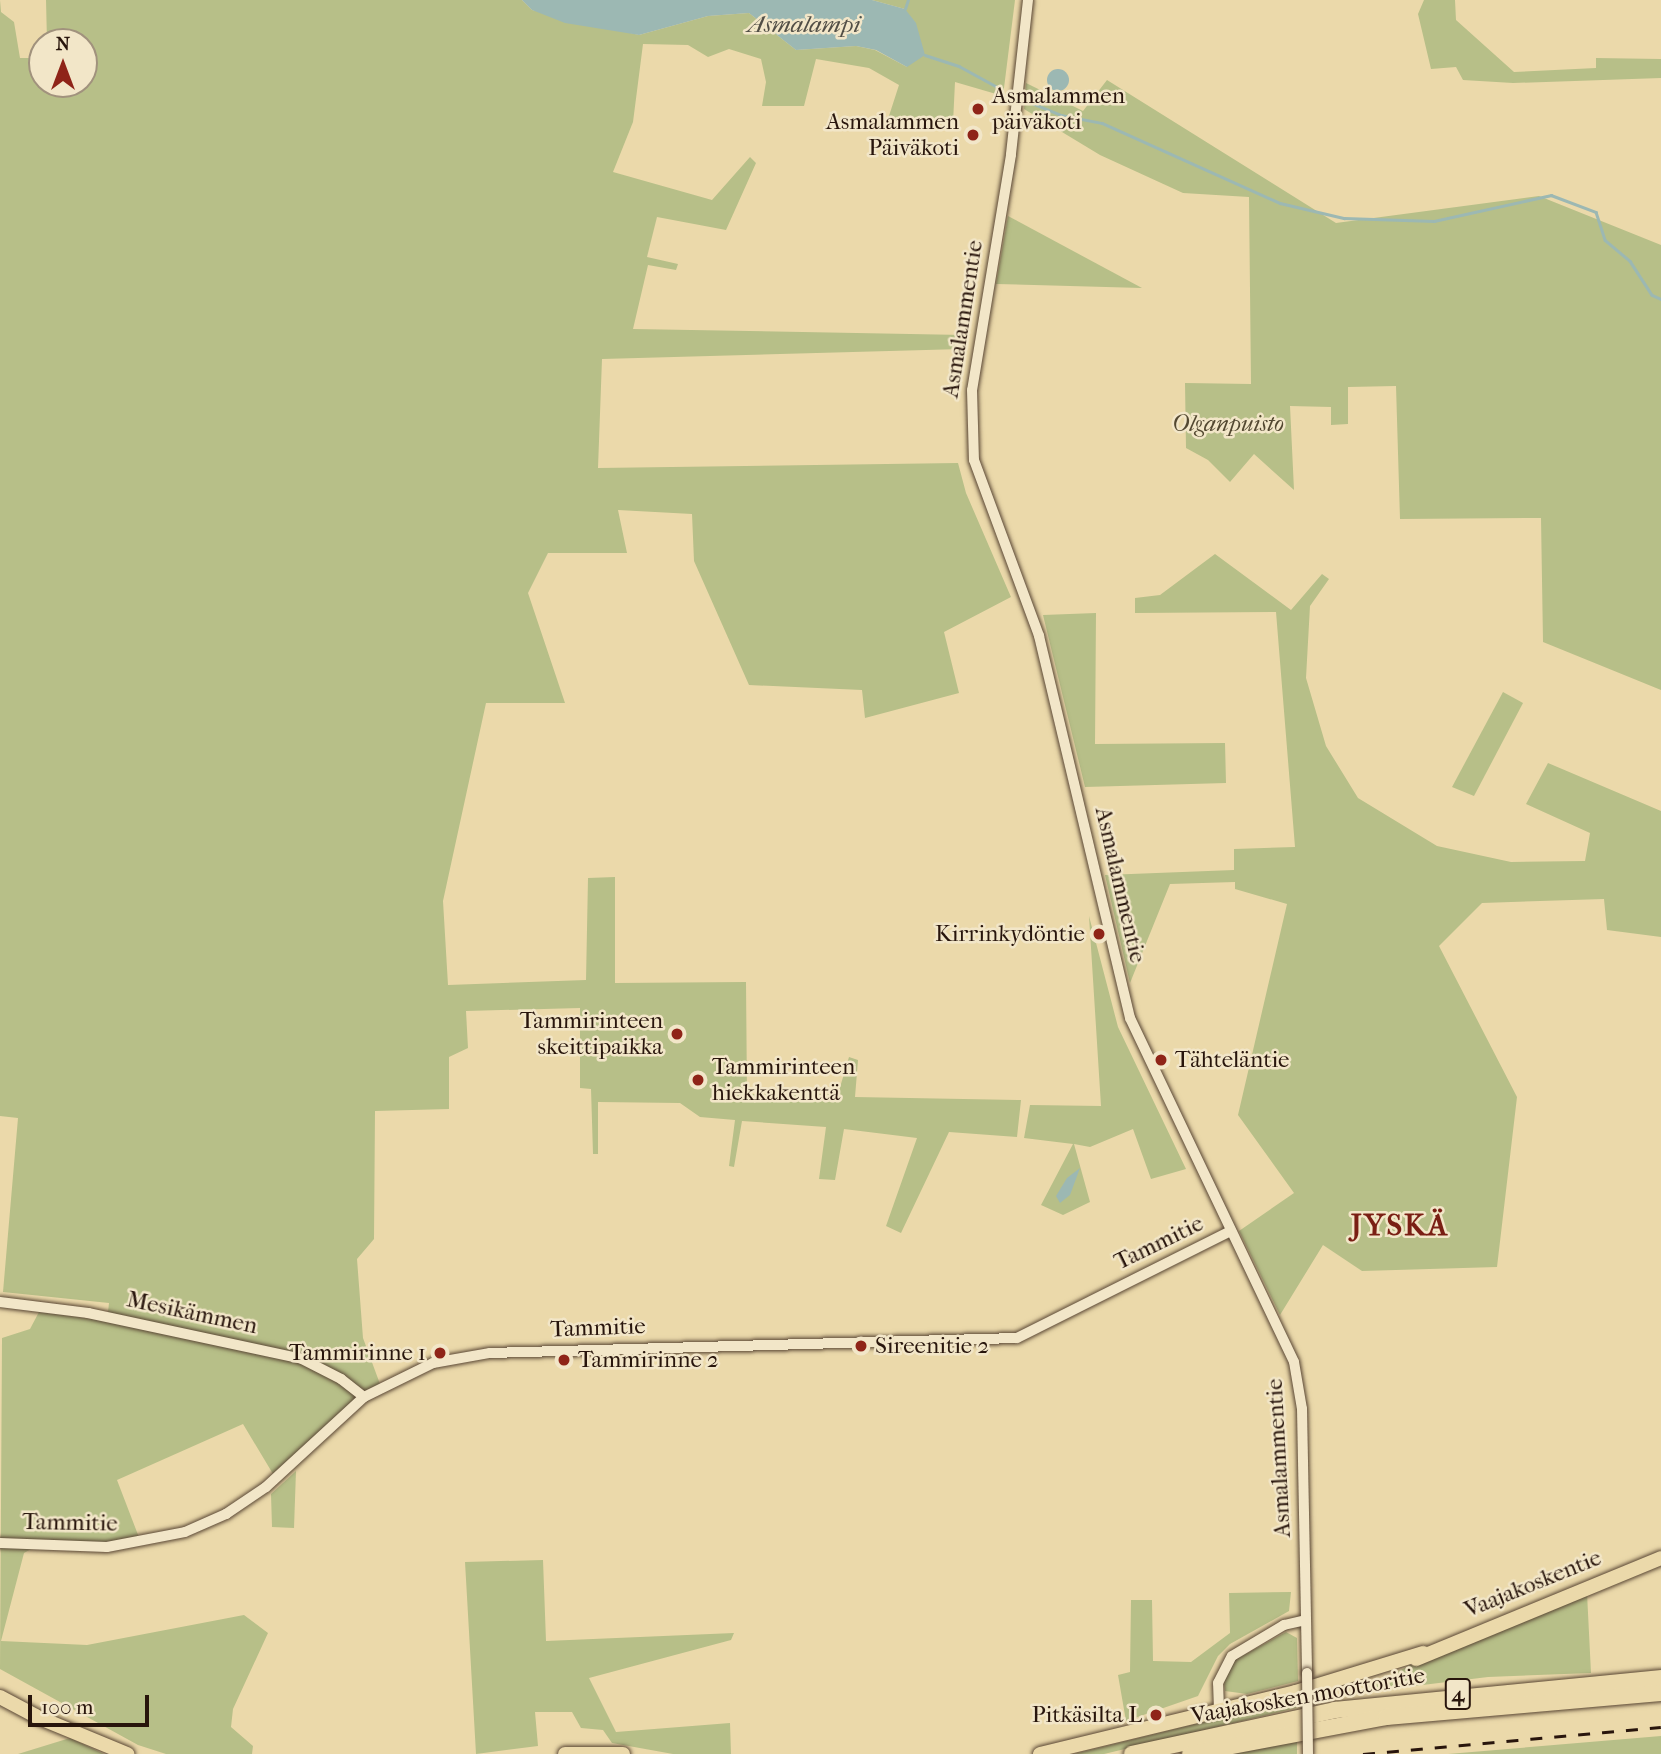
<!DOCTYPE html>
<meta charset="utf-8">
<style>
body{margin:0}
#map{position:relative;width:1661px;height:1754px;overflow:hidden;background:#ebd9aa;font-family:"IM FELL French Canon",serif}
div>[style]{position:absolute}
.green>*{inset:0;background:#b7bf88}
.water>*{inset:0;background:#9cb8b3}
.round{border-radius:50%}
.stream>*{height:2.5px;margin:-1.25px;padding:0 1.25px;transform-origin:1.25px;border-radius:1.25px;background:#9cb8b3}
.roads{filter:drop-shadow(0 0 2px #594634) drop-shadow(0 0 2px #594634)}
.minor>*{height:10px;margin:-5px;padding:0 5px;transform-origin:5px;border-radius:5px;background:#f2e6c8}
.major>*{height:14px;margin:-7px;padding:0 7px;transform-origin:7px;border-radius:7px;background:#ebd9aa}
.highway>*{height:16px;margin:-8px;padding:0 8px;transform-origin:8px;border-radius:8px;background:#ebd9aa}
.rail>*{height:2.5px;margin-top:-1.25px;transform-origin:0;background:repeating-linear-gradient(90deg,#28150c 0 12px,transparent 0 24px)}
.bridges{filter:drop-shadow(0 0 2px #594634) drop-shadow(0 0 2px #594634)}
.minor-bridge>*{height:10px;margin:-5px;padding:0 5px;transform-origin:5px;border-radius:5px;background:#f2e6c8}
.dots>*{width:19px;height:19px;translate:-50% -50%;box-sizing:border-box;border:4px solid #f2e6c8;border-radius:50%}
span{translate:-50% -50%;white-space:nowrap;text-align:center;line-height:1.15;-webkit-text-stroke:5px #f2e6c8;paint-order:stroke}
.shield-label span{padding:2px 5px;background:#f2e6c8;border:2px solid;border-radius:5px;-webkit-text-stroke-width:0}
.shield-label{font-size:21px;color:#28150c;font-weight:700}
.poi-label{font-size:23px;color:#28150c}
.left{translate:0 -50%;text-align:left}
.right{translate:-100% -50%;text-align:right}
.street-label{font-size:23px;color:#28150c}
.park-label{font-size:23px;color:#534831;font-style:italic}
.water-label{font-size:24px;color:#514e46;font-style:italic}
.district-label{font-size:30px;color:#7a1f14;font-weight:700;letter-spacing:2px}
.north{position:absolute;left:28px;top:28px;width:70px;height:70px;box-sizing:border-box;background:#f2e6c8;border:2px solid #a1927d;border-radius:50%;rotate:0deg;font-size:19px;font-weight:700;line-height:28px;text-align:center;color:#28150c}
.north::after{content:'';display:block;margin:auto;width:24px;height:32px;background:#8f2418;clip-path:polygon(50% 0,100% 100%,50% 72%,0 100%)}
.scale{position:absolute;left:28px;top:1695px;width:121px;height:32px;box-sizing:border-box;border:4px solid #28150c;border-top:0;padding-left:9px;font-size:21px;line-height:24px;white-space:nowrap;color:#28150c;-webkit-text-stroke:5px #f2e6c8;paint-order:stroke}
</style>
<div id="map">
<div class="green">
<i style="clip-path:polygon(0 0,1px 12px,14px 22px,20px 58px,42px 58px,42px 84px,84px 84px,84px 42px,47px 42px,46px 0,522px 0,532px 10px,639px 35px,708px 16px,749px 13px,796px 50px,856px 46px,875px 50px,907px 67px,905px 9px,872px 0,1015px 0,1003px 96px,955px 82px,953px 123px,888px 119px,899px 85px,869px 68px,816px 59px,804px 106px,762px 106px,766px 82px,761px 59px,729px 49px,708px 57px,688px 45px,643px 44px,633px 122px,613px 172px,712px 200px,750px 157px,756px 163px,726px 230px,657px 217px,647px 257px,678px 264px,676px 270px,648px 265px,633px 329px,964px 335px,962px 349px,602px 359px,598px 468px,958px 463px,966px 493px,1011px 597px,944px 632px,959px 693px,865px 718px,862px 690px,749px 685px,694px 561px,692px 514px,618px 510px,627px 553px,548px 553px,528px 593px,565px 703px,486px 703px,443px 901px,448px 985px,586px 980px,588px 878px,615px 877px,615px 983px,746px 982px,747px 1094px,838px 1094px,849px 1057px,858px 1060px,855px 1097px,1021px 1100px,1017px 1137px,949px 1132px,901px 1233px,886px 1226px,917px 1138px,844px 1129px,835px 1180px,819px 1179px,826px 1127px,742px 1121px,734px 1167px,729px 1166px,735px 1120px,700px 1117px,680px 1103px,598px 1102px,598px 1154px,593px 1154px,591px 1089px,580px 1088px,580px 1008px,466px 1011px,468px 1048px,449px 1057px,449px 1109px,375px 1111px,374px 1239px,357px 1259px,363px 1338px,380px 1384px,273px 1474px,243px 1424px,117px 1480px,140px 1540px,107px 1544px,47px 1540px,24px 1553px,1px 1641px,87px 1645px,244px 1615px,268px 1633px,233px 1709px,231px 1727px,253px 1746px,252px 1754px,166px 1754px,138px 1745px,0 1669px,2px 1338px,30px 1329px,39px 1312px,107px 1321px,109px 1303px,3px 1292px,18px 1118px,0 1116px)"></i>
<i style="clip-path:polygon(1424px 0,1455px 0,1456px 20px,1514px 72px,1596px 68px,1596px 58px,1661px 59px,1661px 78px,1513px 83px,1463px 80px,1456px 67px,1431px 69px,1418px 14px)"></i>
<i style="clip-path:polygon(1107px 80px,1336px 223px,1539px 196px,1661px 245px,1661px 690px,1543px 642px,1541px 518px,1400px 519px,1396px 386px,1348px 387px,1348px 424px,1331px 425px,1331px 407px,1290px 406px,1294px 490px,1254px 454px,1230px 482px,1208px 460px,1186px 448px,1185px 383px,1251px 384px,1249px 197px,1183px 193px,1100px 155px,1024px 109px,1026px 83px,1083px 111px)"></i>
<i style="clip-path:polygon(1008px 216px,1142px 288px,996px 284px)"></i>
<i style="clip-path:polygon(1215px 554px,1291px 610px,1322px 574px,1329px 579px,1310px 606px,1306px 678px,1326px 746px,1358px 798px,1437px 846px,1511px 862px,1585px 861px,1590px 833px,1526px 804px,1548px 763px,1661px 811px,1661px 937px,1607px 930px,1604px 899px,1482px 903px,1439px 946px,1517px 1097px,1497px 1267px,1362px 1271px,1323px 1245px,1280px 1315px,1239px 1231px,1294px 1193px,1238px 1115px,1287px 904px,1235px 889px,1235px 882px,1170px 884px,1130px 983px,1105px 875px,1234px 870px,1234px 849px,1295px 847px,1276px 612px,1135px 613px,1135px 598px,1160px 595px)"></i>
<i style="clip-path:polygon(1096px 613px,1095px 744px,1225px 743px,1226px 783px,1085px 787px,1043px 615px)"></i>
<i style="clip-path:polygon(1503px 692px,1523px 703px,1474px 796px,1452px 787px)"></i>
<i style="clip-path:polygon(1089px 916px,1118px 1027px,1186px 1169px,1151px 1179px,1133px 1129px,1090px 1147px,1074px 1144px,1090px 1202px,1063px 1215px,1041px 1205px,1073px 1144px,1024px 1138px,1030px 1105px,1101px 1106px)"></i>
<i style="clip-path:polygon(296px 1471px,294px 1528px,272px 1527px,271px 1494px)"></i>
<i style="clip-path:polygon(543px 1560px,546px 1641px,734px 1633px,731px 1640px,589px 1678px,616px 1732px,730px 1723px,731px 1754px,673px 1754px,612px 1743px,603px 1730px,581px 1728px,572px 1712px,535px 1712px,538px 1746px,476px 1754px,465px 1562px)"></i>
<i style="clip-path:polygon(1291px 1592px,1289px 1611px,1230px 1644px,1218px 1656px,1198px 1696px,1126px 1721px,1118px 1675px,1130px 1672px,1131px 1600px,1152px 1600px,1153px 1661px,1191px 1662px,1230px 1633px,1229px 1593px)"></i>
<i style="clip-path:polygon(1587px 1593px,1591px 1673px,1488px 1677px,1357px 1693px,1418px 1661px)"></i>
<i style="clip-path:polygon(1286px 1632px,1297px 1638px,1298px 1681px,1247px 1694px,1225px 1691px,1224px 1680px,1235px 1660px)"></i>
<i style="clip-path:polygon(1297px 1699px,1296px 1708px,1104px 1754px,1074px 1754px)"></i>
<i style="clip-path:polygon(1661px 1736px,1661px 1754px,1448px 1754px)"></i>
<i style="clip-path:polygon(70px 1738px,104px 1754px,18px 1754px)"></i>
<i style="clip-path:polygon(1297px 1740px,1297px 1754px,1233px 1754px,1270px 1745px)"></i>
</div>
<div class="water">
<i style="clip-path:polygon(522px 0,872px 0,905px 9px,916px 23px,925px 55px,907px 67px,876px 50px,856px 46px,796px 50px,749px 13px,708px 16px,639px 35px,565px 23px,532px 10px)"></i>
<i class="round" style="left:1047px;top:69px;width:22px;height:22px"></i>
<i style="clip-path:polygon(1080px 1168px,1070px 1195px,1060px 1203px,1056px 1196px,1067px 1178px)"></i>
</div>
<div class="stream">
<i style="left:905px;top:9px;width:9px;rotate:-72deg"></i>
<i style="left:925px;top:55px;width:36px;rotate:18deg"></i>
<i style="left:959px;top:66px;width:48px;rotate:28.7deg"></i>
<i style="left:1024px;top:100px;width:40px;rotate:22deg"></i>
<i style="left:1061px;top:115px;width:42px;rotate:11deg"></i>
<i style="left:1102px;top:123px;width:195px;rotate:24.2deg"></i>
<i style="left:1280px;top:203px;width:66px;rotate:13.2deg"></i>
<i style="left:1344px;top:218px;width:90px;rotate:1.9deg"></i>
<i style="left:1434px;top:221px;width:120px;rotate:-12.5deg"></i>
<i style="left:1551px;top:195px;width:48px;rotate:20.7deg"></i>
<i style="left:1596px;top:212px;width:29px;rotate:72deg"></i>
<i style="left:1605px;top:240px;width:33px;rotate:40deg"></i>
<i style="left:1630px;top:261px;width:40px;rotate:57.1deg"></i>
<i style="left:1652px;top:295px;width:10px;rotate:24deg"></i>
</div>
<div class="roads">
<div class="minor">
<i style="left:1028px;top:0;width:156px;rotate:96.3deg"></i>
<i style="left:1011px;top:155px;width:238px;rotate:99.4deg"></i>
<i style="left:972px;top:390px;width:70px;rotate:88.4deg"></i>
<i style="left:974px;top:460px;width:188px;rotate:69.7deg"></i>
<i style="left:1039px;top:636px;width:393px;rotate:76.6deg"></i>
<i style="left:1130px;top:1018px;width:381px;rotate:64.5deg"></i>
<i style="left:1294px;top:1362px;width:48px;rotate:80.3deg"></i>
<i style="left:1302px;top:1409px;width:264px;rotate:88.9deg"></i>
<i style="left:0;top:1302px;width:89px;rotate:7.1deg"></i>
<i style="left:88px;top:1313px;width:219px;rotate:12.1deg"></i>
<i style="left:302px;top:1359px;width:44px;rotate:27.1deg"></i>
<i style="left:341px;top:1379px;width:29px;rotate:38deg"></i>
<i style="left:0;top:1543px;width:107px;rotate:2.1deg"></i>
<i style="left:107px;top:1547px;width:79px;rotate:-10.9deg"></i>
<i style="left:185px;top:1532px;width:45px;rotate:-23.7deg"></i>
<i style="left:226px;top:1514px;width:48px;rotate:-34deg"></i>
<i style="left:266px;top:1487px;width:133px;rotate:-42.6deg"></i>
<i style="left:364px;top:1397px;width:77px;rotate:-26.2deg"></i>
<i style="left:433px;top:1363px;width:58px;rotate:-10deg"></i>
<i style="left:490px;top:1353px;width:527px;rotate:-1.63deg"></i>
<i style="left:1017px;top:1338px;width:239px;rotate:-26.6deg"></i>
<i style="left:1219px;top:1710px;width:27px;rotate:-92deg"></i>
<i style="left:1218px;top:1683px;width:30px;rotate:-63deg"></i>
<i style="left:1232px;top:1656px;width:61px;rotate:-30.8deg"></i>
<i style="left:1284px;top:1625px;width:22px;rotate:-13deg"></i>
</div>
<div class="major">
<i style="left:1416px;top:1659px;width:265px;rotate:-22.4deg"></i>
<i style="left:0;top:1697px;width:40px;rotate:28deg"></i>
<i style="left:35px;top:1716px;width:100px;rotate:22.4deg"></i>
<i style="left:565px;top:1754px;width:58px"></i>
<i style="left:1040px;top:1754px;width:263px;rotate:-13.6deg"></i>
<i style="left:1296px;top:1692px;width:133px;rotate:-17.1deg"></i>
</div>
<div class="highway">
<i style="left:1132px;top:1754px;width:208px;rotate:-12.2deg"></i>
<i style="left:1335px;top:1710px;width:328px;rotate:-5.6deg"></i>
<i style="left:1190px;top:1754px;width:199px;rotate:-10.7deg"></i>
<i style="left:1386px;top:1717px;width:276px;rotate:-5deg"></i>
</div>
</div>
<div class="rail">
<i style="left:1363px;top:1754px;width:299px;rotate:-5.2deg"></i>
</div>
<div class="bridges">
<div class="minor-bridge">
<i style="left:1307px;top:1673px;width:81px;rotate:89.3deg"></i>
</div>
</div>
<div class="dots">
<i style="left:978px;top:109px;background:#8f2418"></i>
<i style="left:973px;top:135px;background:#8f2418"></i>
<i style="left:1099px;top:934px;background:#8f2418"></i>
<i style="left:677px;top:1034px;background:#8f2418"></i>
<i style="left:1161px;top:1060px;background:#8f2418"></i>
<i style="left:698px;top:1080px;background:#8f2418"></i>
<i style="left:861px;top:1346px;background:#8f2418"></i>
<i style="left:440px;top:1353px;background:#8f2418"></i>
<i style="left:564px;top:1360px;background:#8f2418"></i>
<i style="left:1156px;top:1715px;background:#8f2418"></i>
</div>
<div class="shield-label">
<span style="left:1458px;top:1694px">4</span>
</div>
<div class="poi-label">
<span class="left" style="left:992px;top:109px">Asmalammen<br>päiväkoti</span>
<span class="right" style="left:959px;top:135px">Asmalammen<br>Päiväkoti</span>
<span class="right" style="left:1085px;top:934px">Kirrinkydöntie</span>
<span class="right" style="left:663px;top:1034px">Tammirinteen<br>skeittipaikka</span>
<span class="left" style="left:1175px;top:1060px">Tähteläntie</span>
<span class="left" style="left:712px;top:1080px">Tammirinteen<br>hiekkakenttä</span>
<span class="left" style="left:875px;top:1346px">Sireenitie 2</span>
<span class="right" style="left:426px;top:1353px">Tammirinne 1</span>
<span class="left" style="left:578px;top:1360px">Tammirinne 2</span>
<span class="right" style="left:1142px;top:1715px">Pitkäsilta L</span>
</div>
<div class="street-label">
<span style="left:963px;top:319px;rotate:-81deg">Asmalammentie</span>
<span style="left:1120px;top:885px;rotate:77deg">Asmalammentie</span>
<span style="left:1159px;top:1243px;rotate:-26deg">Tammitie</span>
<span style="left:192px;top:1313px;rotate:12deg">Mesikämmen</span>
<span style="left:598px;top:1328px;rotate:-2deg">Tammitie</span>
<span style="left:1279px;top:1458px;rotate:-93deg">Asmalammentie</span>
<span style="left:70px;top:1523px;rotate:1deg">Tammitie</span>
<span style="left:1533px;top:1584px;rotate:-22deg">Vaajakoskentie</span>
<span style="left:1308px;top:1696px;rotate:-10deg">Vaajakosken moottoritie</span>
</div>
<div class="park-label">
<span style="left:1228px;top:424px">Olganpuisto</span>
</div>
<div class="water-label">
<span style="left:804px;top:25px">Asmalampi</span>
</div>
<div class="district-label">
<span style="left:1400px;top:1226px">JYSKÄ</span>
</div>
<div class="north">N</div>
<div class="scale">100 m</div>
</div>
